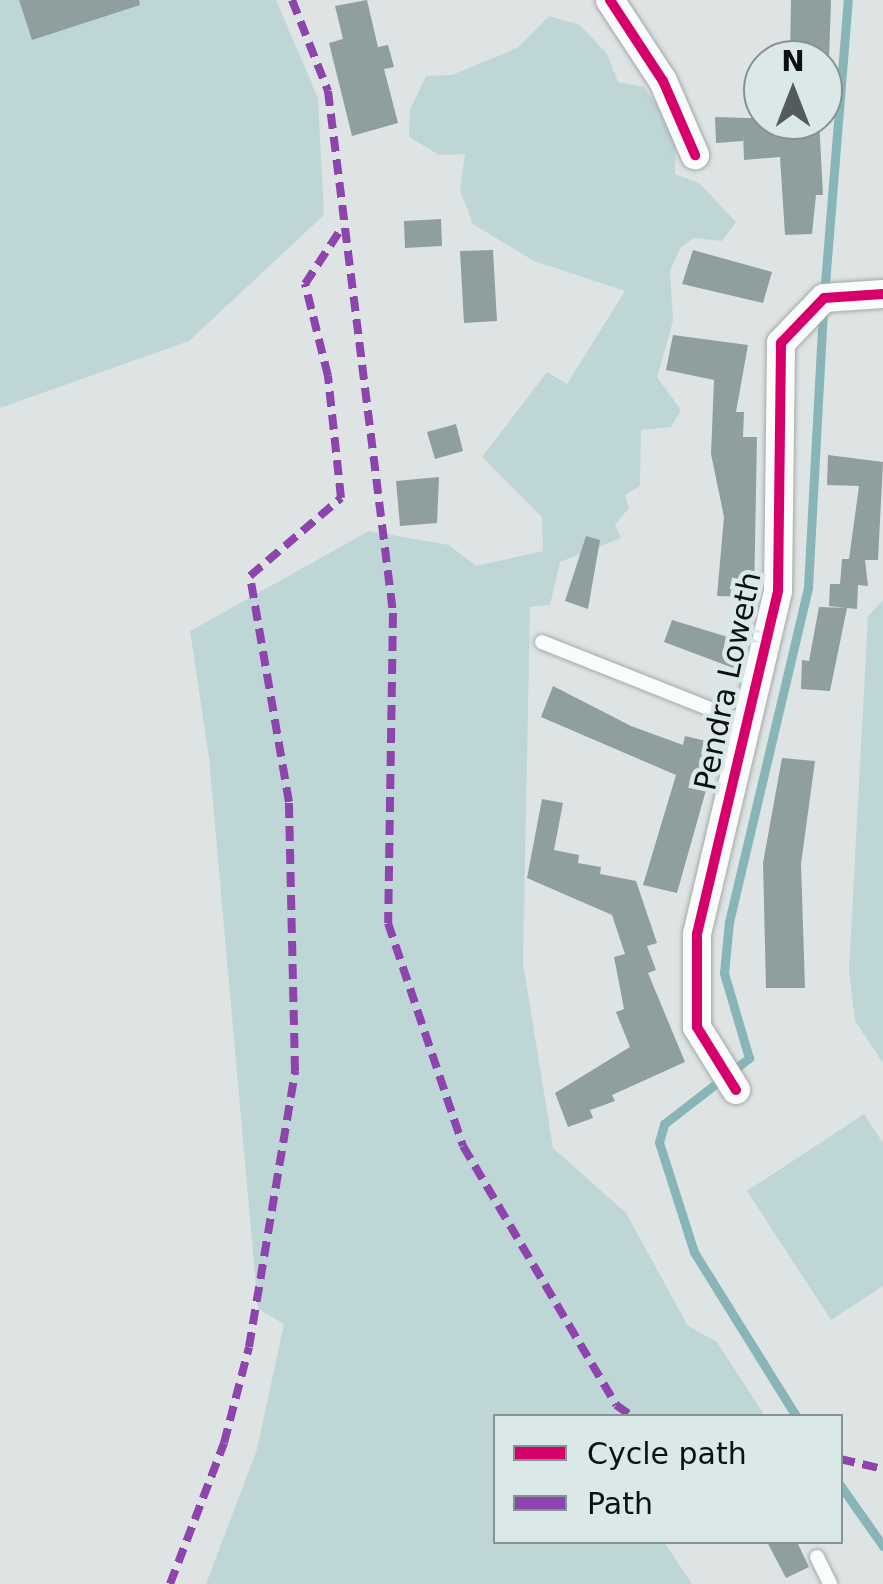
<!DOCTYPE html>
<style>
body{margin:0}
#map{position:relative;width:883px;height:1584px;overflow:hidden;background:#dee4e4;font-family:"DejaVu Sans",sans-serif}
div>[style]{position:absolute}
.green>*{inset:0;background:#bfd6d7}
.stream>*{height:9px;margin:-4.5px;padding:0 4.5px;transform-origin:4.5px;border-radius:4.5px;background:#87b5b8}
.building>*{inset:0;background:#8f9e9f}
.roads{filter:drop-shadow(0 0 2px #a4a9a9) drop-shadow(0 0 2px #a4a9a9)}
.service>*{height:14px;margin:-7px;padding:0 7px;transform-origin:7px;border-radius:7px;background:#fafbfb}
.minor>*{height:28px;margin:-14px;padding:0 14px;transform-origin:14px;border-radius:14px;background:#fafbfb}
.quiet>*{height:8px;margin-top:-4px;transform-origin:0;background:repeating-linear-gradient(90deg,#8e44ad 0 15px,transparent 0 23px)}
.cycleway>*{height:10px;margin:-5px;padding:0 5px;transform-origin:5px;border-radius:5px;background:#d6006c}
span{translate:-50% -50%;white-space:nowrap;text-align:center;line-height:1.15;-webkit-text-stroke:9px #dae8e8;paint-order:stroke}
.street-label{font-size:30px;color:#0b1010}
.legend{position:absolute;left:493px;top:1414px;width:350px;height:130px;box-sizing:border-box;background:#dae8e8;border:2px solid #879292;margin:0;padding:12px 18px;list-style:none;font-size:30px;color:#0b1010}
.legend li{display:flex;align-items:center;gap:20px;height:50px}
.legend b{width:50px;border:2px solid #879292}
.north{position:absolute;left:743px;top:40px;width:100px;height:100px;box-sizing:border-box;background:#dae8e8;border:2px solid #879292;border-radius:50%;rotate:0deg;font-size:28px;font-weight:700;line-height:40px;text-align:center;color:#0b1010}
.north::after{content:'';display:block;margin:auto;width:35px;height:45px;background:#555a5a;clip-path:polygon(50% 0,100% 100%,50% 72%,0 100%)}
</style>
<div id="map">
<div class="green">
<i style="clip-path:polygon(0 0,276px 0,318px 98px,324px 215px,189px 341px,0 408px)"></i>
<i style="clip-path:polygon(549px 16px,580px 25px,607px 54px,618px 82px,644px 87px,676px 132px,675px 174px,699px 183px,736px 222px,722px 241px,694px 238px,681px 247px,670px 271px,673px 321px,657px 377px,681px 410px,671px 427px,641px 430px,640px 486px,625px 495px,629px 508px,615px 525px,621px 538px,560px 562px,550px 605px,530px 607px,523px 963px,553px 1148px,626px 1213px,688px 1326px,717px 1342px,765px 1416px,496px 1416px,496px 1542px,664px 1542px,692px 1584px,206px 1584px,257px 1449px,284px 1324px,258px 1309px,209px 758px,190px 631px,369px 531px,449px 545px,476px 566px,543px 551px,542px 517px,482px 457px,547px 372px,567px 384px,625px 291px,534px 261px,473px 224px,460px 191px,465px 154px,439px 155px,409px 137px,410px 110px,426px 76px,452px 75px,517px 48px)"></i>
<i style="clip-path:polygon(883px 600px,883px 1063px,855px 1021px,849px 970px,868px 616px)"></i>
<i style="clip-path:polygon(864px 1114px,883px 1143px,883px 1286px,831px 1320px,747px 1191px)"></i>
</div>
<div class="stream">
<i style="left:824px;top:296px;width:297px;rotate:-85.4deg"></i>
<i style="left:796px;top:1416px;width:193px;rotate:-121.9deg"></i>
<i style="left:694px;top:1252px;width:115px;rotate:-107.7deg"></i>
<i style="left:659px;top:1142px;width:19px;rotate:-74deg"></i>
<i style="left:664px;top:1124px;width:108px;rotate:-37.8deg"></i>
<i style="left:749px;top:1058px;width:89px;rotate:-106.4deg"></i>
<i style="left:724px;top:973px;width:51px;rotate:-84.4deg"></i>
<i style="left:729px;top:922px;width:344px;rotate:-76.7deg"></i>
<i style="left:808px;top:587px;width:275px;rotate:-86.9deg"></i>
<i style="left:840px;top:1485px;width:75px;rotate:54.8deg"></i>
</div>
<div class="building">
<i style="clip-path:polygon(19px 0,139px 0,140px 5px,32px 40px)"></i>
<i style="clip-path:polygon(367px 0,378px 47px,388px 45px,394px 67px,384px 69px,398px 123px,352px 136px,329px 43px,343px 39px,335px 6px)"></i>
<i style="clip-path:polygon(791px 0,831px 0,829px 60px,790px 60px)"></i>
<i style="clip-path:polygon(715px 117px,819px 120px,823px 195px,816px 195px,812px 234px,785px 235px,780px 157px,744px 160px,743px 134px,743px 141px,716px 143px)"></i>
<i style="clip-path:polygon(441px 219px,442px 246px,405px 248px,404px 221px)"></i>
<i style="clip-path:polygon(493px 250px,497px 321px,464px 323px,460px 251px)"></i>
<i style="clip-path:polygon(693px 250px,772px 272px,763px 303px,682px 284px)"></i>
<i style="clip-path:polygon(673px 335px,748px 345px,736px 412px,744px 412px,743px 437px,757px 437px,754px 597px,717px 596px,724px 517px,711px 454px,714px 380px,666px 370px)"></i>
<i style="clip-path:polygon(456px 424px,463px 451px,435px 459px,427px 432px)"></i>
<i style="clip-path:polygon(828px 455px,883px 462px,878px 560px,865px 560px,868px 586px,858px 585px,857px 609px,847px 608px,830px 691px,801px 689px,802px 660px,809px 661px,819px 607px,846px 608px,829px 606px,830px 584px,840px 584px,842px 559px,849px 559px,859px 486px,827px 485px)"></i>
<i style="clip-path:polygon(439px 477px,437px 523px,400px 526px,396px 481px)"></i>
<i style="clip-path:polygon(586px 536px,600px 540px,588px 609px,565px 601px)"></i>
<i style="clip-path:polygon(672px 620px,744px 642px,736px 669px,664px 642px)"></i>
<i style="clip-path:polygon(553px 686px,631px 726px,683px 745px,685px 736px,719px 744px,677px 893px,643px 885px,676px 775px,541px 717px)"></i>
<i style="clip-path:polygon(782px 758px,815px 761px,801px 864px,805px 988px,766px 988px,763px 863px)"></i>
<i style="clip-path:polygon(542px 799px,563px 803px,554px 850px,579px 855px,578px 863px,601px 867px,600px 874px,636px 881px,657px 943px,647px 946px,656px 970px,648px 973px,685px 1062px,612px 1095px,615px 1101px,590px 1110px,593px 1118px,568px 1127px,555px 1093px,630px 1047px,616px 1012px,624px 1009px,614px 957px,625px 954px,612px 915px,527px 878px)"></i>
<i style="clip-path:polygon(767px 1542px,797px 1542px,809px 1567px,786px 1578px)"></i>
</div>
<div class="roads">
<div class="service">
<i style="left:542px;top:642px;width:219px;rotate:21.7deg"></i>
<i style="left:817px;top:1557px;width:30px;rotate:64deg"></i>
</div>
<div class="minor">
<i style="left:610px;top:0;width:97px;rotate:56.8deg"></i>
<i style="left:663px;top:81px;width:81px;rotate:66.6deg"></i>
<i style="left:736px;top:1090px;width:74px;rotate:-121.8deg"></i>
<i style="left:697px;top:1027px;width:93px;rotate:-90deg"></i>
<i style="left:697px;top:934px;width:352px;rotate:-76.7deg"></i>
<i style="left:778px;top:591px;width:248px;rotate:-89.3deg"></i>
<i style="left:781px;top:343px;width:62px;rotate:-46.3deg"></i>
<i style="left:824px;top:298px;width:59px;rotate:-3.9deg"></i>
</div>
</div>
<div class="quiet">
<i style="left:292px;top:0;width:98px;rotate:68.4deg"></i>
<i style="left:328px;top:91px;width:526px;rotate:82.9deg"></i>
<i style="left:393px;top:613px;width:310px;rotate:90.9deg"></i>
<i style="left:388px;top:923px;width:235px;rotate:71.4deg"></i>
<i style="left:463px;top:1146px;width:301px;rotate:59.4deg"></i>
<i style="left:616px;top:1405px;width:19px;rotate:35deg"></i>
<i style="left:840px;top:1459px;width:44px;rotate:13.1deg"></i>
<i style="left:170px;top:1584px;width:151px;rotate:-69deg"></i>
<i style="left:224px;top:1443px;width:99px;rotate:-75.4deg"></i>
<i style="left:249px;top:1347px;width:280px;rotate:-80.5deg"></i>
<i style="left:295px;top:1071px;width:269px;rotate:-91.3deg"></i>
<i style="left:289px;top:802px;width:229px;rotate:-99.8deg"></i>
<i style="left:250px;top:576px;width:120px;rotate:-40.6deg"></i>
<i style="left:341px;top:498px;width:123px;rotate:-96.1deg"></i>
<i style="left:328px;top:376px;width:95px;rotate:-104deg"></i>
<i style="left:305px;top:284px;width:69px;rotate:-56.8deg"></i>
</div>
<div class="cycleway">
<i style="left:610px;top:0;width:97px;rotate:56.8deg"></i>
<i style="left:663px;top:81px;width:81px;rotate:66.6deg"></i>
<i style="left:736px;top:1090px;width:74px;rotate:-121.8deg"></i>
<i style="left:697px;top:1027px;width:93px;rotate:-90deg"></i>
<i style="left:697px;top:934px;width:352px;rotate:-76.7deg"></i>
<i style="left:778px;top:591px;width:248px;rotate:-89.3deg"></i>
<i style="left:781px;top:343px;width:62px;rotate:-46.3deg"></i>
<i style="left:824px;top:298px;width:59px;rotate:-3.9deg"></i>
</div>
<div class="street-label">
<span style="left:728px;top:681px;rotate:-78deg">Pendra Loweth</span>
</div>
<ul class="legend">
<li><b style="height:12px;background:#d6006c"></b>Cycle path</li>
<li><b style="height:12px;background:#8e44ad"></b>Path</li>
</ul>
<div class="north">N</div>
</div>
